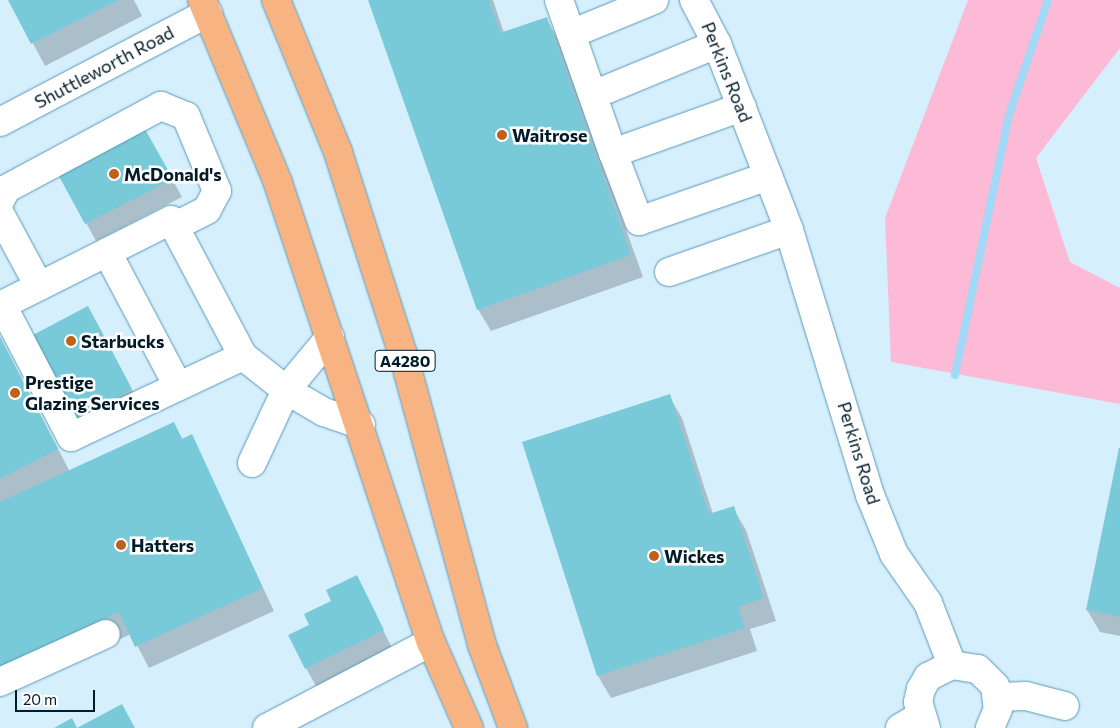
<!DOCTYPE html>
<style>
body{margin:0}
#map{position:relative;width:1120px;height:728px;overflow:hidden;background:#d6effd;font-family:Commissioner,sans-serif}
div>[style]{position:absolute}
.green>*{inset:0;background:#fdbad7}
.shadow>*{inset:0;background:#0003}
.stream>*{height:8px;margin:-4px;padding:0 4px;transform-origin:4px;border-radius:4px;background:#a1d9f6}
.building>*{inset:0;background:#79cad9}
.roads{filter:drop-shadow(0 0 1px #5899b9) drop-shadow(0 0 1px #5899b9)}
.minor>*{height:28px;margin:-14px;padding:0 14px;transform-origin:14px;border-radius:14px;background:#fff}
.major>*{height:28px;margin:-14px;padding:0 14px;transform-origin:14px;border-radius:14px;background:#f8b383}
.dots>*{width:14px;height:14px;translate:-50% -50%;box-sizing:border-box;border:2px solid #fff;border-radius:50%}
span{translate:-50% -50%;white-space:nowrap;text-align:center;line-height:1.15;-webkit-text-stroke:5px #fff;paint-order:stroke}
.shield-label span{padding:1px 4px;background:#fff;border:1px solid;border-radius:4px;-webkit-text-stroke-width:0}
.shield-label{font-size:16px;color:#011b28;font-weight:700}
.street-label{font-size:18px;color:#011b28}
.poi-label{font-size:18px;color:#011b28;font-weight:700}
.left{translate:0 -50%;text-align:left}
.scale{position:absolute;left:15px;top:690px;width:80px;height:22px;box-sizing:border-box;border:2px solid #011b28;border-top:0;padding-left:6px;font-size:15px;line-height:18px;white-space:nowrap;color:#011b28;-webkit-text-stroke:4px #fff;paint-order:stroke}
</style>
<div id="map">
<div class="green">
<i style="clip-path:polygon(968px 0,1120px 0,1120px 48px,1036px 158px,1070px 262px,1120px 288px,1120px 404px,891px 362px,885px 218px)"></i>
</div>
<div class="shadow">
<i style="clip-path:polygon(10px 0,134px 0,142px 16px,45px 66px)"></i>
<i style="clip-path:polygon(369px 0,493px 0,504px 33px,546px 18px,559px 41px,643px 277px,491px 331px,478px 309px)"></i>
<i style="clip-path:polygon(151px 141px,182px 197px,96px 241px,57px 169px)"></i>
<i style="clip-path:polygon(98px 325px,141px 407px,83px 440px)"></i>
<i style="clip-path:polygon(0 337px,70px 472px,174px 424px,183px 440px,191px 435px,274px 611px,149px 668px,131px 634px,0 695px)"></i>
<i style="clip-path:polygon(669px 396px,682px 418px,713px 514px,733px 508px,746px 530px,776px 621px,750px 629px,757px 651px,611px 698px,598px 676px)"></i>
<i style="clip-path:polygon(1120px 450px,1120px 636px,1100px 632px,1087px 610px)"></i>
<i style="clip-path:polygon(356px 576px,392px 648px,316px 686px,306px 668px,311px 626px)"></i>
</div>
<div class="stream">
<i style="left:955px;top:375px;width:266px;rotate:-78.3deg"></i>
<i style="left:1009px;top:115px;width:121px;rotate:-71.3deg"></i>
</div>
<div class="building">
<i style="clip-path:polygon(8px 0,119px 0,31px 44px)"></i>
<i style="clip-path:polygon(368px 0,489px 0,500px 33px,547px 17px,631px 255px,477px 310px)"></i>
<i style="clip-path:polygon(141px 122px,173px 179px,85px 224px,55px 169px)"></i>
<i style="clip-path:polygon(88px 306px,132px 389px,72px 423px,29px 337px)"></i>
<i style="clip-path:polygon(0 337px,58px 449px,0 479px)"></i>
<i style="clip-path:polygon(670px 394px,709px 514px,734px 506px,764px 598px,738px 607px,745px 628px,597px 676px,522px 442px)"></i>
<i style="clip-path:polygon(174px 422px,182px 439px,192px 434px,263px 588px,135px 647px,119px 612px,0 667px,0 502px)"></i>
<i style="clip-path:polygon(1119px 448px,1120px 448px,1120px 617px,1086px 610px)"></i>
<i style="clip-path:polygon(357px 575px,384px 630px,305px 669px,288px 635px,309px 625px,304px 614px,331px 601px,326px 590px)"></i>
<i style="clip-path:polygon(122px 704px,135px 728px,54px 728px,72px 718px,77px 728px)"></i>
</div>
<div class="roads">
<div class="minor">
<i style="left:559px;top:0;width:162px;rotate:70.6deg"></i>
<i style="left:613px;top:153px;width:137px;rotate:-19.6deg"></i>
<i style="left:694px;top:0;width:50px;rotate:62.4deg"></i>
<i style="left:717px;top:44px;width:199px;rotate:68.8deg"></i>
<i style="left:571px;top:34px;width:90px;rotate:-22.3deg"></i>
<i style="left:593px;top:95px;width:134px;rotate:-22.4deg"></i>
<i style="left:0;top:122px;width:235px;rotate:-27.7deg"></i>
<i style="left:613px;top:153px;width:73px;rotate:69.1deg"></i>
<i style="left:639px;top:221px;width:137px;rotate:-19.2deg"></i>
<i style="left:0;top:201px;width:13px;rotate:-63deg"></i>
<i style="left:6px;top:189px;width:176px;rotate:-28.2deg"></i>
<i style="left:161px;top:106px;width:27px;rotate:22deg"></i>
<i style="left:186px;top:116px;width:81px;rotate:67.5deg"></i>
<i style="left:217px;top:191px;width:21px;rotate:118deg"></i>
<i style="left:207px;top:210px;width:36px;rotate:153deg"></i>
<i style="left:0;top:214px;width:82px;rotate:61.6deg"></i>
<i style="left:107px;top:252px;width:152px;rotate:62.1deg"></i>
<i style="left:669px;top:272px;width:127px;rotate:-19.3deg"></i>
<i style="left:789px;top:230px;width:277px;rotate:73deg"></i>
<i style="left:870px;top:495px;width:64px;rotate:67.9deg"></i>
<i style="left:894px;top:554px;width:60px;rotate:55.2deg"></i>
<i style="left:928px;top:603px;width:66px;rotate:68.8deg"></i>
<i style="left:2px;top:305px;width:149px;rotate:62.4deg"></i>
<i style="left:71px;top:437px;width:190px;rotate:-25.2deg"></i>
<i style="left:243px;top:356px;width:55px;rotate:38.3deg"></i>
<i style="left:286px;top:390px;width:44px;rotate:30.1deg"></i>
<i style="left:324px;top:412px;width:39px;rotate:19deg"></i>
<i style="left:0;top:306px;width:191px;rotate:-26.7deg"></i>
<i style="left:171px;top:220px;width:154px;rotate:62.1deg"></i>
<i style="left:252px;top:463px;width:81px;rotate:-65deg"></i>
<i style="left:286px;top:390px;width:69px;rotate:-50.3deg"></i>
<i style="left:0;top:682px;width:116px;rotate:-24.4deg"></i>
<i style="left:999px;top:697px;width:27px;rotate:-2deg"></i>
<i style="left:1026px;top:696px;width:40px;rotate:14.4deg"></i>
<i style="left:267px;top:728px;width:185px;rotate:-27.7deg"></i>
<i style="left:900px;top:728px;width:23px;rotate:-31deg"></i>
<i style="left:926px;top:728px;width:27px;rotate:-107deg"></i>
<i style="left:918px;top:702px;width:13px;rotate:-77deg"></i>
<i style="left:921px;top:689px;width:14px;rotate:-60deg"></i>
<i style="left:928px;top:677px;width:27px;rotate:-27deg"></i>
<i style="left:952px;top:665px;width:26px;rotate:9deg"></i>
<i style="left:978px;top:669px;width:24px;rotate:45deg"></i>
<i style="left:995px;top:686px;width:23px;rotate:83deg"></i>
<i style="left:998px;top:709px;width:21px;rotate:113deg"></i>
</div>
<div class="major">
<i style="left:202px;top:0;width:198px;rotate:67.4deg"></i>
<i style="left:278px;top:183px;width:484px;rotate:71.6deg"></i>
<i style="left:431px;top:642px;width:94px;rotate:66.2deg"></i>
<i style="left:276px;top:0;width:164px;rotate:67.8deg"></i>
<i style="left:338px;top:152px;width:212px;rotate:72.2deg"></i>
<i style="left:403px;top:354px;width:302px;rotate:74.8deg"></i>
<i style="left:482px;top:645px;width:89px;rotate:69.5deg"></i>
</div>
</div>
<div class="dots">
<i style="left:502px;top:135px;background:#c0611a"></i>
<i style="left:114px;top:174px;background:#c0611a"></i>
<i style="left:71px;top:341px;background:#c0611a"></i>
<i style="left:15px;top:393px;background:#c0611a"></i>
<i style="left:121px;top:545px;background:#c0611a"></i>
<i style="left:654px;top:556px;background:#c0611a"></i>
</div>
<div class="shield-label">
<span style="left:405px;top:361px">A4280</span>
</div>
<div class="street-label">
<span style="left:104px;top:67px;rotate:-28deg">Shuttleworth Road</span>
<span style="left:727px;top:72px;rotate:68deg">Perkins Road</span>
<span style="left:859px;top:453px;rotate:73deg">Perkins Road</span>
</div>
<div class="poi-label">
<span class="left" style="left:512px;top:135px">Waitrose</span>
<span class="left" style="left:124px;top:174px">McDonald's</span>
<span class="left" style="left:81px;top:341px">Starbucks</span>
<span class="left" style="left:25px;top:393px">Prestige<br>Glazing Services</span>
<span class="left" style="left:131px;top:545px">Hatters</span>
<span class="left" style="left:664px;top:556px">Wickes</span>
</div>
<div class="scale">20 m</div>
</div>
